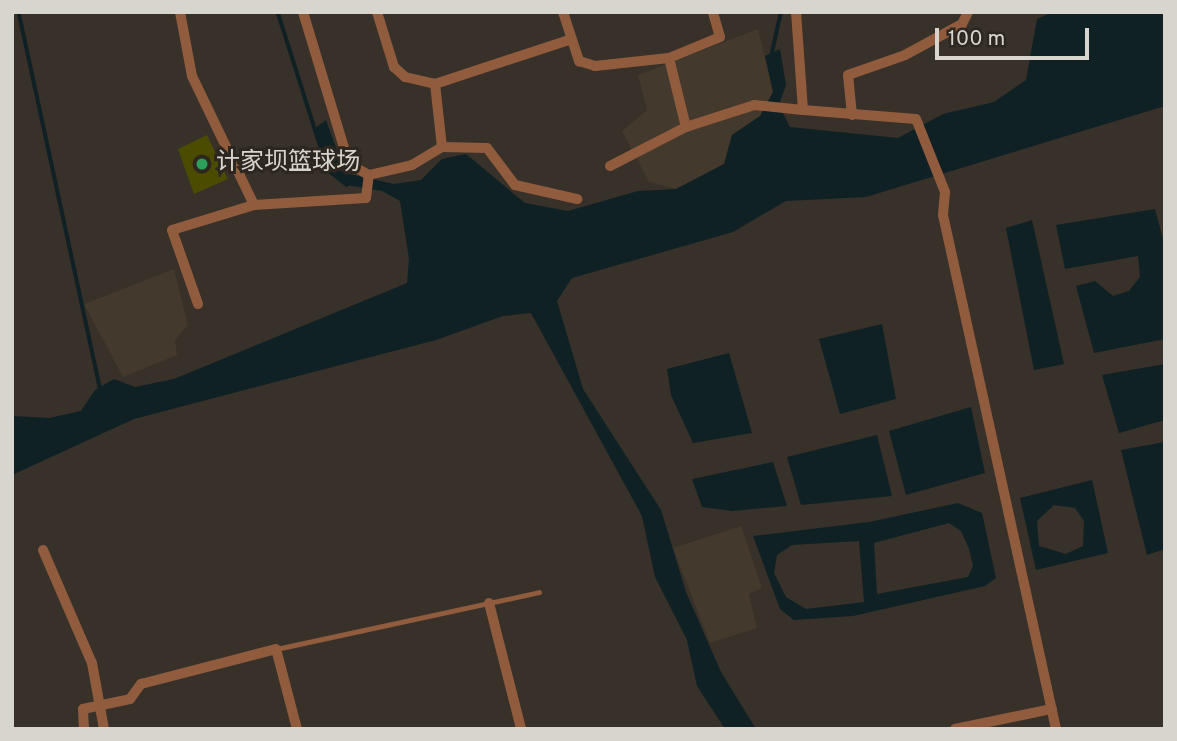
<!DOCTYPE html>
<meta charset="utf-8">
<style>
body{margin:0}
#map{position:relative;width:1177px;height:741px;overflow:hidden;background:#373129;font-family:Overpass,"Noto Sans SC",sans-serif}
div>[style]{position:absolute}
.built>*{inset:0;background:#43392c}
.green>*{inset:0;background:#4b4c00}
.water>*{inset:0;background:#0f2124}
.stream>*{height:3.5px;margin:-1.75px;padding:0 1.75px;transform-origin:1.75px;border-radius:1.75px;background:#0f2124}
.lane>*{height:5px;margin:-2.5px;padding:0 2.5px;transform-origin:2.5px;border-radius:2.5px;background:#915c3e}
.street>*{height:10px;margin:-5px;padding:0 5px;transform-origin:5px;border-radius:5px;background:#915c3e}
.dots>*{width:19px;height:19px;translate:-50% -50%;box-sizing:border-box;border:4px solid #2d271f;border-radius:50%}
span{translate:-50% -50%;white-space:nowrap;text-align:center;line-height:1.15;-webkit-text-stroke:6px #2d271f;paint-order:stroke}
.poi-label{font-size:24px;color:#d8d5cf}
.left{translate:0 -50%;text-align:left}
.frame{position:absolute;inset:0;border:14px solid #d8d5cf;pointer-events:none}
.scale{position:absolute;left:935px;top:28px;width:154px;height:32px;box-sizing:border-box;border:4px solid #d8d5cf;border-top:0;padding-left:9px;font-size:21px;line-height:24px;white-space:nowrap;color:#d8d5cf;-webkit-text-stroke:5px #2d271f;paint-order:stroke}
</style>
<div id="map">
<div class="built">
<i style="clip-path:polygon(758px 29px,773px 92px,760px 116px,732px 135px,724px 164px,676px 189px,649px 182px,622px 131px,647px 110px,638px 75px)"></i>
<i style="clip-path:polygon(174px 269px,188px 325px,175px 340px,177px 355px,123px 377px,84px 304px)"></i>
<i style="clip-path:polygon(741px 526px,762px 588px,749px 594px,757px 628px,710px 643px,673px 548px)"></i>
</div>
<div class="green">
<i style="clip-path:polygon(207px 135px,228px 179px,194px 194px,178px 149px)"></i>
</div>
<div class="water">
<i style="clip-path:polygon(1053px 12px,1165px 12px,1165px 106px,866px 197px,786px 201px,733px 232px,572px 278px,557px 301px,583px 389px,661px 510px,686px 592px,721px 672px,756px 729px,725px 729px,697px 686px,687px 640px,655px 577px,642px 516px,531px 313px,503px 316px,436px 340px,134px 419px,12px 475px,12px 416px,49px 418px,81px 411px,95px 390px,114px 379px,135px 387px,174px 379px,407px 283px,409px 259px,400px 201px,382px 191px,346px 185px,328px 170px,314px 129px,326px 120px,345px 173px,394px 184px,421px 180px,442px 159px,466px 154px,525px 203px,568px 211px,638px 191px,676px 189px,724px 164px,732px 135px,760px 116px,773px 92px,765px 56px,780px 49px,786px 85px,779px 105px,790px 127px,898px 138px,943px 114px,994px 102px,1026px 80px,1037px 19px)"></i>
<i style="clip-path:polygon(1155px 209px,1165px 247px,1165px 339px,1094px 353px,1076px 286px,1095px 281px,1113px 296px,1129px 291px,1140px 277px,1138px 256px,1065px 269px,1056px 225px)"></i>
<i style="clip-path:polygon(1032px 220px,1064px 364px,1034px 370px,1006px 228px)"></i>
<i style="clip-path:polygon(882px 324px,896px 399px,840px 414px,819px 339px)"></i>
<i style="clip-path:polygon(729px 353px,752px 433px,693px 443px,671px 395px,667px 369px)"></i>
<i style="clip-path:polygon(1165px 364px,1165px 420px,1119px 433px,1102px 375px)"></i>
<i style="clip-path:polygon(971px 407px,985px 473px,906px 495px,889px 431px)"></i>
<i style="clip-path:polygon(877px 435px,892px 496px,801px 505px,787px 457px)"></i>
<i style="clip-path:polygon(1164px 442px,1165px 549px,1147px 555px,1121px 450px)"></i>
<i style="clip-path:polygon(773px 462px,787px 506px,732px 511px,702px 507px,692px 479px)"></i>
<i style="clip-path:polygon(evenodd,1092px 480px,1108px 553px,1036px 570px,1020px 498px,1092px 480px,1054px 505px,1075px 508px,1084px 521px,1083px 546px,1066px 554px,1039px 546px,1037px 521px,1054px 505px)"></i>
<i style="clip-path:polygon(evenodd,958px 503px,982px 513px,996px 578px,985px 586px,853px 616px,794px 620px,780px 609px,753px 536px,869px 522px,958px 503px,949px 523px,961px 531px,969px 549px,973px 566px,968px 577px,877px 594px,874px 543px,949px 523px,958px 503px,859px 541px,864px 602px,806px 609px,786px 597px,774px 573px,777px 555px,792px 545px,859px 541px)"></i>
</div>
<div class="stream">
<i style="left:19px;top:12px;width:387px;rotate:77.8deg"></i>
<i style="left:278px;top:12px;width:166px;rotate:72.4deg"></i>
<i style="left:328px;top:170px;width:24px;rotate:38deg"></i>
<i style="left:771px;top:57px;width:46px;rotate:-77.5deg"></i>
</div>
<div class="lane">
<i style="left:276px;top:649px;width:269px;rotate:-12.2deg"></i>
</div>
<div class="street">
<i style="left:180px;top:12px;width:65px;rotate:79.4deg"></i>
<i style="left:192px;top:76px;width:143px;rotate:64.3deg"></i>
<i style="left:303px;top:12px;width:159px;rotate:73.2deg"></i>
<i style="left:349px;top:164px;width:23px;rotate:29deg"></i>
<i style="left:377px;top:12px;width:58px;rotate:72.8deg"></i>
<i style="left:394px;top:67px;width:15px;rotate:42deg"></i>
<i style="left:405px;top:77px;width:31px;rotate:13deg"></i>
<i style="left:563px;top:12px;width:52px;rotate:71.9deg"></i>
<i style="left:579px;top:61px;width:17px;rotate:17deg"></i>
<i style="left:595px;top:66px;width:74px;rotate:-6.2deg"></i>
<i style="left:669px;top:58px;width:55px;rotate:-22.4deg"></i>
<i style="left:720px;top:37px;width:26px;rotate:-106deg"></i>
<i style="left:796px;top:12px;width:98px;rotate:85.9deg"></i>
<i style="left:803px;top:110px;width:113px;rotate:4.6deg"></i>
<i style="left:916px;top:119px;width:79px;rotate:68.3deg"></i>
<i style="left:945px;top:192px;width:23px;rotate:95deg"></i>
<i style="left:943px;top:215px;width:526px;rotate:77.6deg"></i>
<i style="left:669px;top:58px;width:71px;rotate:76.2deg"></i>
<i style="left:686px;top:127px;width:71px;rotate:-17.9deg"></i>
<i style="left:754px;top:105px;width:49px;rotate:5.8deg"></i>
<i style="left:852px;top:115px;width:40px;rotate:-95.7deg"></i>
<i style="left:848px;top:75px;width:60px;rotate:-19.3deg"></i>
<i style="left:905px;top:55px;width:65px;rotate:-28.5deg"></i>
<i style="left:962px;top:24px;width:13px;rotate:-63deg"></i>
<i style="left:442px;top:147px;width:45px;rotate:1.3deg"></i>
<i style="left:487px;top:148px;width:46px;rotate:52.9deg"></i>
<i style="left:515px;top:185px;width:64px;rotate:12.7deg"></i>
<i style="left:610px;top:166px;width:85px;rotate:-27.2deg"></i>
<i style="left:198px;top:304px;width:78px;rotate:-109.4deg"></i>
<i style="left:172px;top:230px;width:86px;rotate:-17deg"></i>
<i style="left:254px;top:205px;width:112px;rotate:-3.6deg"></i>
<i style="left:366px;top:198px;width:23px;rotate:-83deg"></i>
<i style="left:369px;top:175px;width:44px;rotate:-13.1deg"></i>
<i style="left:412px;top:165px;width:35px;rotate:-31deg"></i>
<i style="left:442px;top:147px;width:63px;rotate:-96.3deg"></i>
<i style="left:435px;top:84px;width:141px;rotate:-18.2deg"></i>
<i style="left:43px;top:550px;width:123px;rotate:66.6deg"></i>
<i style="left:92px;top:663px;width:67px;rotate:79.7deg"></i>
<i style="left:489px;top:603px;width:130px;rotate:75.7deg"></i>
<i style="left:84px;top:729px;width:20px;rotate:-93deg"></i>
<i style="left:83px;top:709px;width:48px;rotate:-12deg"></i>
<i style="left:130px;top:699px;width:19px;rotate:-54deg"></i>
<i style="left:141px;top:684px;width:139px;rotate:-14.5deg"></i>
<i style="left:276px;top:649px;width:83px;rotate:75.3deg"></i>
<i style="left:955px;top:729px;width:99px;rotate:-11.7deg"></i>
</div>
<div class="dots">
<i style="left:202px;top:164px;background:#2e9e5b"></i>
</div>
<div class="poi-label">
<span class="left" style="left:216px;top:164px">计家坝篮球场</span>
</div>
<div class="frame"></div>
<div class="scale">100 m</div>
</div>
